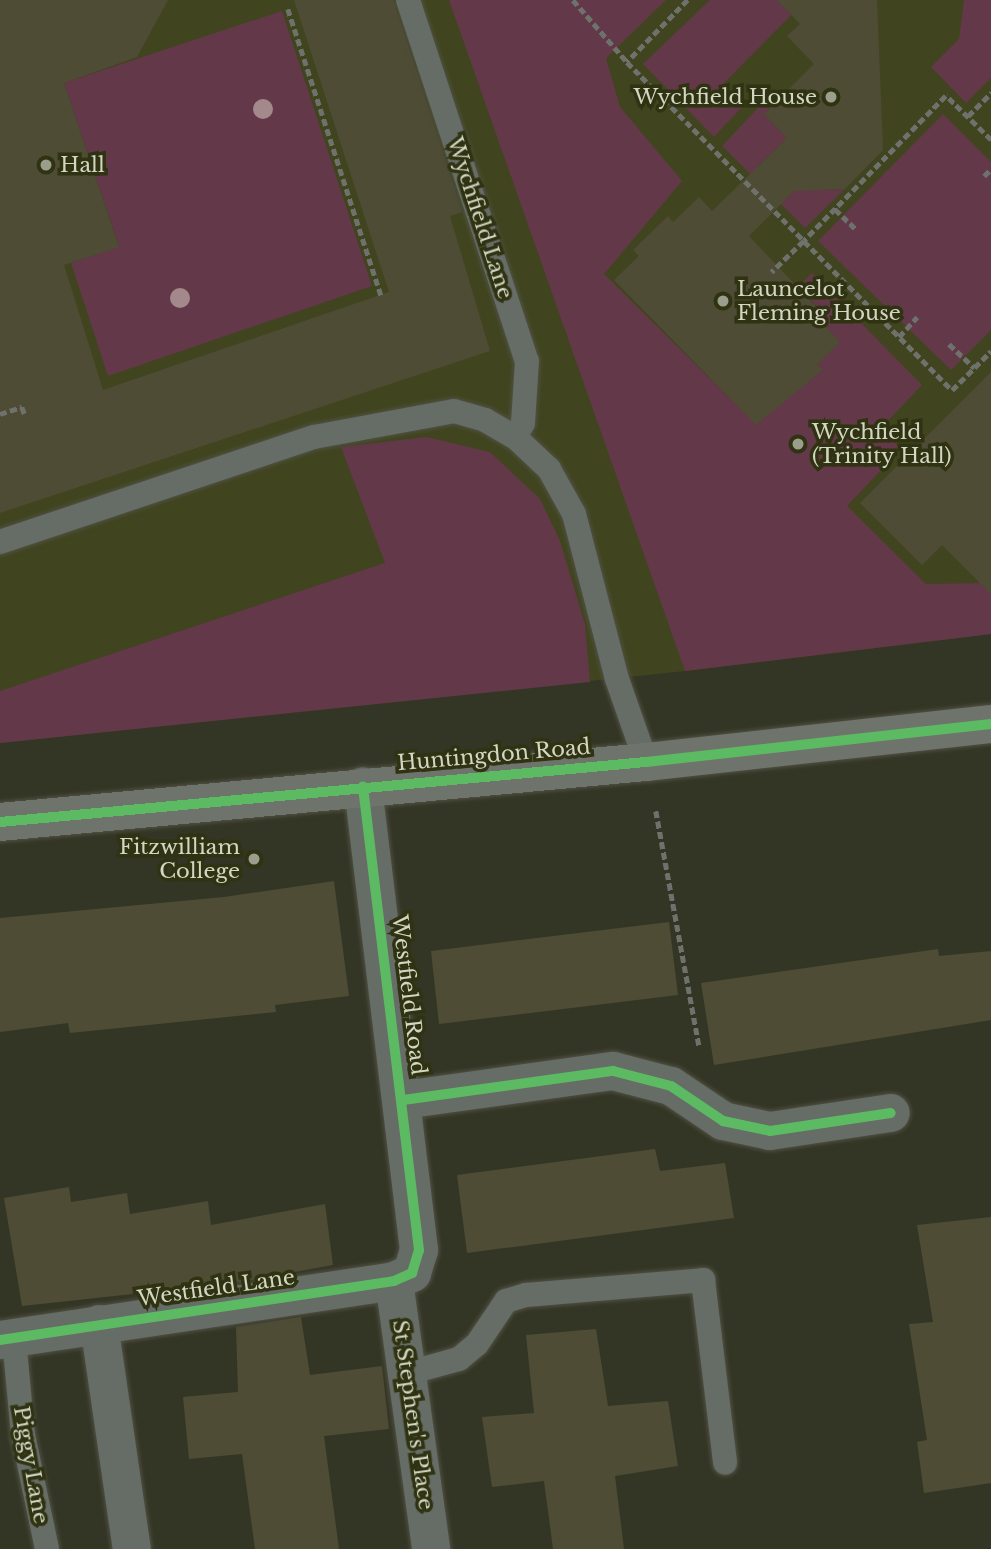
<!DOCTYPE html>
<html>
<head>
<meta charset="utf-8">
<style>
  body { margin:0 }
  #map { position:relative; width:991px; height:1549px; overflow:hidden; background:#343625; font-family:"Libre Baskerville",serif }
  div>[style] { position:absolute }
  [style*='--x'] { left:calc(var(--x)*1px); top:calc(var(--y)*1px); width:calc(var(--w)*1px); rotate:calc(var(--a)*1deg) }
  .built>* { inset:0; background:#40451f }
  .green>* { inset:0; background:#633848 }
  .building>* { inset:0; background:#4e4c35 }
  .path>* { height:4.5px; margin-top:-2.25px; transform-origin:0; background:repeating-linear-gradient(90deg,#6f726c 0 7px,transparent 0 10.5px) }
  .roads { filter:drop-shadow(0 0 2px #505143) drop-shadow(0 0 2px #505143) }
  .lane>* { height:24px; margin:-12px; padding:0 12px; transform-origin:12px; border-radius:12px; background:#666c66 }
  .street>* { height:38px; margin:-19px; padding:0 19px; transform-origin:19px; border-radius:19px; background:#666c66 }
  .primary>* { height:38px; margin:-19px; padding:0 19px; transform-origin:19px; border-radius:19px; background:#6e746c }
  .cycleway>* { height:10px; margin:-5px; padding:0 5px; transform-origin:5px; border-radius:5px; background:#5cba63 }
  .trees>* { width:20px; height:20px; margin:-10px; border-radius:50%; background:#a3898b }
  .dots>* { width:19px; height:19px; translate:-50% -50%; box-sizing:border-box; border:4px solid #2f3312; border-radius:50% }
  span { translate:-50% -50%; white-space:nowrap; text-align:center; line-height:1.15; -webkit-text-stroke:7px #2f3312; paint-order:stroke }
  .poi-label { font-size:21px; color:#d2d6c3 }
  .right { translate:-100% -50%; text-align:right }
  .left { translate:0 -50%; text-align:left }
  .street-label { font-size:21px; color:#d2d6c3 }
</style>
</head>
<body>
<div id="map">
  <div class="built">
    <div style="clip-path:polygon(0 0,991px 0,991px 634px,685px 671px,0 743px)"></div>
  </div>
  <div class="green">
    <div style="clip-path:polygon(449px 0,666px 0,606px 58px,620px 107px,682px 181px,604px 274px,756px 424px,822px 370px,817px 365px,840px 342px,820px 320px,825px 315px,798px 287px,812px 273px,922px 385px,881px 428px,901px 449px,847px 506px,926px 584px,991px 583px,991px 634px,685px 671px)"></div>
    <div style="clip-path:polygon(710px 0,806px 0,721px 86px,742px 107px,714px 137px,643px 64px)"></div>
    <div style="clip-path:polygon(964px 0,991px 0,991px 78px,966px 103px,931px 67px,959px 39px)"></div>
    <div style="clip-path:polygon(282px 11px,372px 286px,108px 376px,71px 263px,119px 246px,64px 83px)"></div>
    <div style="clip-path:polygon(765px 85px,779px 99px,764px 114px,787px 138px,758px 166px,788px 197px,809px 176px,822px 190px,845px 189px,805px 228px,722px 146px,757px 109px,749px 101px)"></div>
    <div style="clip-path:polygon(943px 114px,991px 162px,991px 330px,951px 370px,818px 241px)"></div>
    <div style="clip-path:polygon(426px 437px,490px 452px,540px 499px,560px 541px,585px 624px,590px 682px,0 743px,0 691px,385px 563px,341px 447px)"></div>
  </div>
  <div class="building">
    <div style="clip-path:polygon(0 0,168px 0,137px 57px,64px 83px,119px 247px,64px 265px,103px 390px,389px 292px,294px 0,393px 0,462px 212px,450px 216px,490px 351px,0 513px)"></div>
    <div style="clip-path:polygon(777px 0,877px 0,883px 150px,845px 189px,794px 191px,749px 236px,825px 316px,820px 320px,840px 342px,817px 365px,823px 370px,756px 425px,614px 280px,639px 256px,633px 250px,668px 216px,673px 222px,699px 197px,712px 211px,787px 138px,764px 114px,814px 64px,787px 36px,800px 24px)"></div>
    <div style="clip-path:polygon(991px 372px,991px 594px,942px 545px,922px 565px,860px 503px)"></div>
    <div style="clip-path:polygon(334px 881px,349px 996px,275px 1005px,276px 1012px,70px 1033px,68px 1023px,0 1032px,0 918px,224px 897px)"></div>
    <div style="clip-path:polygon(669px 922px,678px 995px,439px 1024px,431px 951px)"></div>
    <div style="clip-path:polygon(938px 949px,939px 956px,991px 951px,991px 1020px,714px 1065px,701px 983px)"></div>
    <div style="clip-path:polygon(655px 1149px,660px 1171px,725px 1163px,734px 1218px,467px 1253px,457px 1175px)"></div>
    <div style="clip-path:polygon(69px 1187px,71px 1202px,127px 1193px,130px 1214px,208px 1201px,211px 1225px,325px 1204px,333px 1265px,235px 1283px,22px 1306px,4px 1198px)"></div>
    <div style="clip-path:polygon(991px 1217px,991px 1483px,924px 1493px,917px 1442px,927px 1440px,909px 1324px,933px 1322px,917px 1225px)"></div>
    <div style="clip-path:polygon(301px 1317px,310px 1375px,382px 1366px,389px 1429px,324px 1436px,339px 1549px,255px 1549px,242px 1454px,189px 1459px,183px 1397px,238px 1392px,236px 1327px)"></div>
    <div style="clip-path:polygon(596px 1329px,608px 1406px,668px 1401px,678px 1466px,615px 1476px,624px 1549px,553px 1549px,544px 1481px,492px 1487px,482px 1417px,534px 1413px,526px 1335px)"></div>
  </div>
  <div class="path">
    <div style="--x:573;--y:0;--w:82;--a:48.9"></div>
    <div style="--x:688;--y:0;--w:87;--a:134.5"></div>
    <div style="--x:627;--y:62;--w:252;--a:45.3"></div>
    <div style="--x:804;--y:241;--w:45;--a:135.9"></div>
    <div style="--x:288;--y:9;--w:301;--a:72"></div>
    <div style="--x:968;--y:116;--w:33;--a:-45"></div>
    <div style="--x:991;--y:140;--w:63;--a:-135.6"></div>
    <div style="--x:946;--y:96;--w:203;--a:134.4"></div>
    <div style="--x:804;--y:241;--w:210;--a:45.2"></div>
    <div style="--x:952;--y:390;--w:55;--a:-45"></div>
    <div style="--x:984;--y:176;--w:10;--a:-45"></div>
    <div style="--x:835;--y:209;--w:28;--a:44"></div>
    <div style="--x:899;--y:337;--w:27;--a:-48"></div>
    <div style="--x:949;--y:344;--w:35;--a:43"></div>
    <div style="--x:0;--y:414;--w:23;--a:-18"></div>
    <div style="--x:22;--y:407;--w:9;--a:69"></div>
    <div style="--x:656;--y:811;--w:239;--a:79.6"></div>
  </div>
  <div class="roads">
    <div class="lane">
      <div style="--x:408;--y:0;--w:380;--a:71.8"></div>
      <div style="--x:527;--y:361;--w:62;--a:93.7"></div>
      <div style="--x:523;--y:423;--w:16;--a:120"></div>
      <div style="--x:0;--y:542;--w:331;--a:-18.5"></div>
      <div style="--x:314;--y:437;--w:142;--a:-10.5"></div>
      <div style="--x:454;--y:411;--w:32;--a:16"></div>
      <div style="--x:485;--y:420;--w:34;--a:30"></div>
      <div style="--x:515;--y:437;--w:47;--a:43.3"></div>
      <div style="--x:549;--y:469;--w:51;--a:60.9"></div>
      <div style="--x:574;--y:514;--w:171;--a:75.4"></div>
      <div style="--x:617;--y:679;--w:88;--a:70.7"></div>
      <div style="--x:14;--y:1339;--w:96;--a:84.6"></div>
      <div style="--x:23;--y:1435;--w:116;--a:78.1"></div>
      <div style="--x:408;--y:1373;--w:53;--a:-15.4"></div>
      <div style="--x:459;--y:1359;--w:23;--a:-40"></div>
      <div style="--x:477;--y:1344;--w:52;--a:-56"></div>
      <div style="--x:506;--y:1301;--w:21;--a:-17"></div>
      <div style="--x:526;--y:1295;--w:178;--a:-4.8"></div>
      <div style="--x:703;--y:1280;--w:184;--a:83.1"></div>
    </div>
    <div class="street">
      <div style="--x:403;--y:1100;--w:212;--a:-7.9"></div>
      <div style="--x:613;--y:1071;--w:60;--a:14.5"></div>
      <div style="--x:671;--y:1086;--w:63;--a:33.9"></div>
      <div style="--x:723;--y:1121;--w:48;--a:12"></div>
      <div style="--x:770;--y:1131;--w:122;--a:-8.5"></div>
      <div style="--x:394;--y:1281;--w:271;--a:82.1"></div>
      <div style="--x:99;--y:1324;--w:227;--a:81.7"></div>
      <div style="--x:0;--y:1340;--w:398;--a:-8.5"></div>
      <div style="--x:394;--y:1281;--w:20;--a:-24"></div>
      <div style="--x:412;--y:1273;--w:24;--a:-73"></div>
      <div style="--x:419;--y:1250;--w:467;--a:-96.9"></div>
    </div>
    <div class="primary">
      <div style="--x:0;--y:822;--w:649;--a:-5.31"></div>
      <div style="--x:646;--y:762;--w:347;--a:-6.3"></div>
    </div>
  </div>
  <div class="cycleway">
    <div style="--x:0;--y:822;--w:649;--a:-5.31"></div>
    <div style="--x:646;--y:762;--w:347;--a:-6.3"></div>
    <div style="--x:403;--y:1100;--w:212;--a:-7.9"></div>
    <div style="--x:613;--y:1071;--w:60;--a:14.5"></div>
    <div style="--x:671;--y:1086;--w:63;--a:33.9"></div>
    <div style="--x:723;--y:1121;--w:48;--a:12"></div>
    <div style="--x:770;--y:1131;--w:122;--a:-8.5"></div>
    <div style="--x:0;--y:1340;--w:398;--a:-8.5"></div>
    <div style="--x:394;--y:1281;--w:20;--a:-24"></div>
    <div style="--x:412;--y:1273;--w:24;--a:-73"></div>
    <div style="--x:419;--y:1250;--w:467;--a:-96.9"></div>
  </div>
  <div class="trees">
    <div style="left:263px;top:109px"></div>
    <div style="left:180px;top:298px"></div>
  </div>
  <div class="dots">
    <div style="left:831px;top:97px;background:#9b9e8c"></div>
    <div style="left:46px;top:165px;background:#9b9e8c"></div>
    <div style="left:723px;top:301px;background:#9b9e8c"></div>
    <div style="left:798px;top:444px;background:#9b9e8c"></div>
    <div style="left:254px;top:859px;background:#9b9e8c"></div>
  </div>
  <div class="poi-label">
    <span class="right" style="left:817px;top:97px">Wychfield House</span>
    <span class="left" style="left:60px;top:165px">Hall</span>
    <span class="left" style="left:737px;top:301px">Launcelot<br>Fleming House</span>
    <span class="left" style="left:812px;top:444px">Wychfield<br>(Trinity Hall)</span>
    <span class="right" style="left:240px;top:859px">Fitzwilliam<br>College</span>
  </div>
  <div class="street-label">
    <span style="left:480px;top:218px;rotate:72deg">Wychfield Lane</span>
    <span style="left:494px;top:755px;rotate:-5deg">Huntingdon Road</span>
    <span style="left:409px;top:995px;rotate:83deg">Westfield Road</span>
    <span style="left:216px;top:1288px;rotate:-8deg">Westfield Lane</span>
    <span style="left:413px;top:1415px;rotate:82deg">St Stephen's Place</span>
    <span style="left:31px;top:1465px;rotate:80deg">Piggy Lane</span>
  </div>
</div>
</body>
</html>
